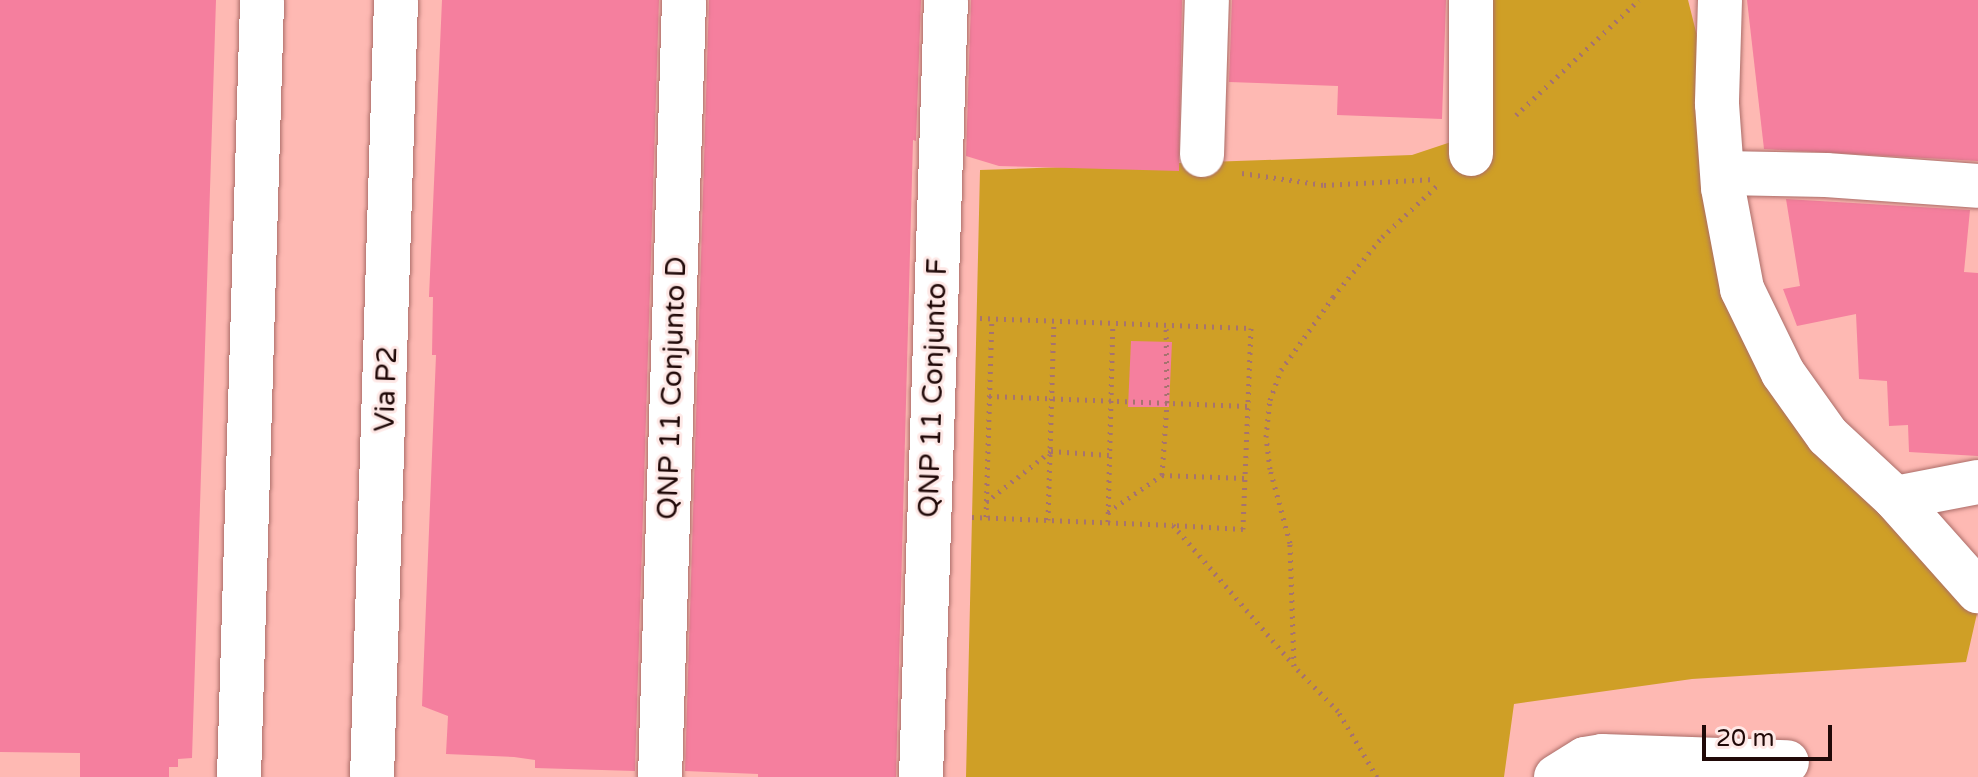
<!DOCTYPE html>
<html>
<head>
<meta charset="utf-8">
<style>
  body { margin:0 }
  #map { position:relative; width:1978px; height:777px; overflow:hidden; background:#feb9b3; font-family:"Varela Round",sans-serif }
  div>[style] { position:absolute }
  [style*='--x'] { left:calc(var(--x)*1px); top:calc(var(--y)*1px); width:calc(var(--w)*1px); rotate:calc(var(--a)*1deg) }
  .green>* { inset:0; background:#cf9f26 }
  .building>* { inset:0; background:#f57f9e }
  .path>* { height:5px; margin-top:-2.5px; transform-origin:0; background:repeating-linear-gradient(90deg,#a6736f 0 2px,transparent 0 8px) }
  .roads { filter:drop-shadow(0 0 2px #ab6d68) drop-shadow(0 0 2px #ab6d68) }
  .minor>* { height:44px; margin:-22px; padding:0 22px; transform-origin:22px; border-radius:22px; background:#fff }
  .major>* { height:44px; margin:-22px; padding:0 22px; transform-origin:22px; border-radius:22px; background:#fff }
  span { translate:-50% -50%; white-space:nowrap; text-align:center; line-height:1.15; -webkit-text-stroke:6px #fee8e6; paint-order:stroke }
  .street-label { font-size:28px; color:#200908 }
  .scale { position:absolute; left:1702px; top:725px; width:130px; height:36px; box-sizing:border-box; border:4px solid #200908; border-top:0; padding-left:10px; font-size:24px; line-height:28px; white-space:nowrap; color:#200908; -webkit-text-stroke:6px #fee8e6; paint-order:stroke }
</style>
</head>
<body>
<div id="map">
  <div class="green">
    <div style="clip-path:polygon(1492px 0,1688px 0,1773px 339px,1978px 609px,1966px 662px,1692px 679px,1514px 704px,1504px 777px,966px 777px,980px 170px,1412px 155px,1490px 129px)"></div>
  </div>
  <div class="building">
    <div style="clip-path:polygon(0 0,216px 0,192px 758px,178px 759px,178px 767px,169px 767px,169px 777px,80px 777px,80px 753px,0 752px)"></div>
    <div style="clip-path:polygon(442px 0,659px 0,635px 771px,535px 768px,535px 760px,514px 757px,446px 754px,448px 716px,422px 706px,436px 355px,432px 355px,433px 297px,429px 297px)"></div>
    <div style="clip-path:polygon(709px 0,921px 0,916px 141px,913px 140px,896px 777px,758px 777px,758px 774px,685px 771px)"></div>
    <div style="clip-path:polygon(971px 0,1182px 0,1179px 171px,999px 166px,966px 156px)"></div>
    <div style="clip-path:polygon(1232px 0,1446px 0,1442px 119px,1337px 115px,1338px 86px,1229px 82px)"></div>
    <div style="clip-path:polygon(1747px 0,1978px 0,1978px 161px,1764px 149px)"></div>
    <div style="clip-path:polygon(1786px 199px,1970px 210px,1964px 272px,1978px 273px,1978px 456px,1909px 452px,1908px 425px,1889px 426px,1887px 381px,1859px 379px,1856px 314px,1797px 326px,1783px 289px,1800px 286px)"></div>
    <div style="clip-path:polygon(1131px 341px,1172px 342px,1169px 407px,1128px 407px)"></div>
  </div>
  <div class="path">
    <div style="--x:1516;--y:115;--w:168;--a:-43.1"></div>
    <div style="--x:1242;--y:173;--w:83;--a:8.3"></div>
    <div style="--x:1324;--y:185;--w:111;--a:-3.1"></div>
    <div style="--x:980;--y:318;--w:271;--a:2.1"></div>
    <div style="--x:1251;--y:328;--w:201;--a:92.3"></div>
    <div style="--x:1243;--y:529;--w:70;--a:-176.7"></div>
    <div style="--x:989;--y:396;--w:259;--a:2.2"></div>
    <div style="--x:1162;--y:475;--w:83;--a:2.1"></div>
    <div style="--x:986;--y:502;--w:83;--a:-38.1"></div>
    <div style="--x:1051;--y:451;--w:58;--a:3.9"></div>
    <div style="--x:1108;--y:512;--w:65;--a:-34.4"></div>
    <div style="--x:1162;--y:475;--w:72;--a:-86"></div>
    <div style="--x:1167;--y:403;--w:78;--a:-90.7"></div>
    <div style="--x:972;--y:517;--w:201;--a:2.3"></div>
    <div style="--x:1173;--y:525;--w:185;--a:49.2"></div>
    <div style="--x:986;--y:517;--w:199;--a:-88.3"></div>
    <div style="--x:1048;--y:520;--w:199;--a:-88.3"></div>
    <div style="--x:1108;--y:522;--w:199;--a:-88.6"></div>
    <div style="--x:1377;--y:777;--w:77;--a:-120.6"></div>
    <div style="--x:1338;--y:711;--w:63;--a:-134.4"></div>
    <div style="--x:1294;--y:666;--w:123;--a:-91.9"></div>
    <div style="--x:1290;--y:543;--w:77;--a:-105.1"></div>
    <div style="--x:1270;--y:469;--w:32;--a:-97"></div>
    <div style="--x:1266;--y:437;--w:37;--a:-84"></div>
    <div style="--x:1270;--y:400;--w:32;--a:-70"></div>
    <div style="--x:1281;--y:370;--w:90;--a:-54.5"></div>
    <div style="--x:1333;--y:297;--w:77;--a:-50.8"></div>
    <div style="--x:1382;--y:237;--w:79;--a:-43"></div>
  </div>
  <div class="roads">
    <div class="minor">
      <div style="--x:1471;--y:0;--w:154;--a:90"></div>
      <div style="--x:1720;--y:0;--w:104;--a:91.7"></div>
      <div style="--x:1717;--y:104;--w:84;--a:85.9"></div>
      <div style="--x:1723;--y:188;--w:103;--a:79.3"></div>
      <div style="--x:1742;--y:289;--w:93;--a:64"></div>
      <div style="--x:1783;--y:373;--w:77;--a:54.5"></div>
      <div style="--x:1828;--y:436;--w:91;--a:42.8"></div>
      <div style="--x:1895;--y:498;--w:125;--a:48.3"></div>
      <div style="--x:1202;--y:155;--w:155;--a:-88.2"></div>
      <div style="--x:1723;--y:173;--w:103;--a:1.1"></div>
      <div style="--x:1826;--y:175;--w:152;--a:4.1"></div>
      <div style="--x:1895;--y:498;--w:85;--a:-10.9"></div>
      <div style="--x:660;--y:777;--w:777;--a:-88.23"></div>
      <div style="--x:921;--y:777;--w:777;--a:-88.16"></div>
      <div style="--x:1556;--y:777;--w:34;--a:-32"></div>
      <div style="--x:1585;--y:759;--w:17;--a:-10"></div>
      <div style="--x:1602;--y:756;--w:185;--a:1.9"></div>
    </div>
    <div class="major">
      <div style="--x:239;--y:777;--w:777;--a:-88.3"></div>
      <div style="--x:372;--y:777;--w:777;--a:-88.23"></div>
    </div>
  </div>
  <div class="street-label">
    <span style="left:672px;top:388px;rotate:-88deg">QNP 11 Conjunto D</span>
    <span style="left:933px;top:388px;rotate:-88deg">QNP 11 Conjunto F</span>
    <span style="left:386px;top:389px;rotate:-88deg">Via P2</span>
  </div>
  <div class="scale">20 m</div>
</div>
</body>
</html>
